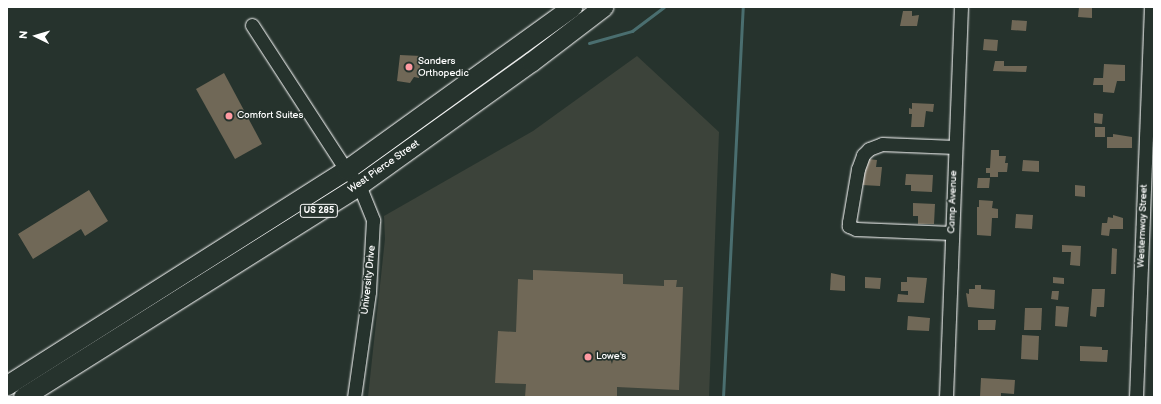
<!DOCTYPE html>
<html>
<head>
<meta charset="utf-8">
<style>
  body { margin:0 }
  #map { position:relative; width:1161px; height:404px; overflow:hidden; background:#26332d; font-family:"Balsamiq Sans",sans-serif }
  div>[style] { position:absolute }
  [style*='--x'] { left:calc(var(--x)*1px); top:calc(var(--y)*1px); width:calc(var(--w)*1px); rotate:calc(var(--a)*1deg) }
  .built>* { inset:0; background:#3c433a }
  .stream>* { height:3px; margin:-1.5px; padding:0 1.5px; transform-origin:1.5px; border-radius:1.5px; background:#4a6e6f }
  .building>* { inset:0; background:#706857 }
  .roads { filter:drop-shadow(0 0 1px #fff) drop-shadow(0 0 1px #fff) }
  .minor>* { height:13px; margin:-6.5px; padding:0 6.5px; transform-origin:6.5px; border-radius:6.5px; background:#26332d }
  .highway>* { height:19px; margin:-9.5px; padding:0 9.5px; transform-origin:9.5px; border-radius:9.5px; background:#26332d }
  .dots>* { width:11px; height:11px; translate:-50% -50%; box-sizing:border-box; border:2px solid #26332d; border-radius:50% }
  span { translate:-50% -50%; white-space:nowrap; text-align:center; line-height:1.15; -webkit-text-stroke:3.5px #26332d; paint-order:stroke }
  .shield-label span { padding:1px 3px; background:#26332d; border:1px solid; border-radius:3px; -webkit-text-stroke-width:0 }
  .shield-label { font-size:9px; color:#fff; font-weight:700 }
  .poi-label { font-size:10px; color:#fff }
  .left { translate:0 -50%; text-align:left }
  .street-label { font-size:10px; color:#fff }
  .frame { position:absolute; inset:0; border:8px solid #fff; pointer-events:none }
  .north { position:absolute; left:16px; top:16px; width:40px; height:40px; -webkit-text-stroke:3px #26332d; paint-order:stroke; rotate:275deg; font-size:11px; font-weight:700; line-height:16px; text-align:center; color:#fff }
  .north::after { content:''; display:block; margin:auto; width:14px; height:18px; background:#fff; clip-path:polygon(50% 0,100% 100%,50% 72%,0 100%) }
</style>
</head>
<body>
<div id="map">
  <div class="built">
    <div style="clip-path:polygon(637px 56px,719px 132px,709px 397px,368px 397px,385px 239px,384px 216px,533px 131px)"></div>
  </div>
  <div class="stream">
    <div style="--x:589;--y:43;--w:45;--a:-15.6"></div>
    <div style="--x:632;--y:31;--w:40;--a:-37"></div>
    <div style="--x:723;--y:397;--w:391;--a:-87.1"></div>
  </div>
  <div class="building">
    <div style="clip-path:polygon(1079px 7px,1092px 7px,1092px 18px,1078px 17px)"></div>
    <div style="clip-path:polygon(903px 11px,912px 11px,912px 16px,919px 15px,917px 26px,900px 26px)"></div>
    <div style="clip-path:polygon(1012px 20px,1027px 21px,1026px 31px,1011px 30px)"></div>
    <div style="clip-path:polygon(984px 39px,998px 40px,997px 51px,983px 50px)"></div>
    <div style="clip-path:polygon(400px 55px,421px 56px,419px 78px,414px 77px,410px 83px,397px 81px)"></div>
    <div style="clip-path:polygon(995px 61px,1004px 61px,1004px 66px,1027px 66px,1026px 72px,993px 71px)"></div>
    <div style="clip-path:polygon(1104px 64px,1125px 65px,1125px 81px,1117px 81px,1114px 93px,1103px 92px,1103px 85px,1093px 85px,1094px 78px,1103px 78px)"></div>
    <div style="clip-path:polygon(224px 73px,262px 144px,235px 159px,196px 89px)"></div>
    <div style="clip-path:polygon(912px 103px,934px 104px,933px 112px,926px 111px,924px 127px,911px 127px,912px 114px,909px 114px,909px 108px,912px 109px)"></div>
    <div style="clip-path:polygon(1094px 113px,1103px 114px,1102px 124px,1094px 123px)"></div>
    <div style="clip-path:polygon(1095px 127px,1105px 127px,1105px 137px,1095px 137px)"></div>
    <div style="clip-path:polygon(1113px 134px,1132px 137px,1132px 148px,1107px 148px,1107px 137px,1113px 137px)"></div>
    <div style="clip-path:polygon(991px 150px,999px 150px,999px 156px,1006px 156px,1005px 163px,1008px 163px,1007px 172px,998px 172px,998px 177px,990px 177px,990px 173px,986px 173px,986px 168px,990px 168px)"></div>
    <div style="clip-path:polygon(868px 159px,877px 160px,876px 167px,882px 167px,880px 186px,862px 185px,863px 166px,867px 167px)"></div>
    <div style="clip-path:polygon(1023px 160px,1039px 161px,1039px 172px,1022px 171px)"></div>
    <div style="clip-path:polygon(906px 174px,933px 175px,932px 192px,911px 191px,911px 185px,905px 185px)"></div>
    <div style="clip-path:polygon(978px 178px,990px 178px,989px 188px,977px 188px)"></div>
    <div style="clip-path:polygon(1075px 185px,1085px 186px,1085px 197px,1075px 196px)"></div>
    <div style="clip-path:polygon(89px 190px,108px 221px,85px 236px,81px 229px,33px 259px,18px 234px)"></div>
    <div style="clip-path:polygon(979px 200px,993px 201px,992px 208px,998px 209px,998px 218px,992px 218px,991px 236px,977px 235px,977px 207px,979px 207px)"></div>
    <div style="clip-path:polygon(913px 203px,935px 204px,934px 224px,918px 224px,918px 216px,913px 216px)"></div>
    <div style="clip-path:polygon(1016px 214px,1033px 215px,1032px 229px,1015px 228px)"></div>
    <div style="clip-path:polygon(1113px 215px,1123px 218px,1123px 229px,1110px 229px,1109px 236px,1101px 235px,1102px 223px,1107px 223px,1108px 217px,1113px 218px)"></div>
    <div style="clip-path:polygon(1062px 245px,1081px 246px,1080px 266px,1070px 265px,1071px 252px,1062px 252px)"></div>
    <div style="clip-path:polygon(1112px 248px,1117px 249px,1116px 274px,1111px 274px)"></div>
    <div style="clip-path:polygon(533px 270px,623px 274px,623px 284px,664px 286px,664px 280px,677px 280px,676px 287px,683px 287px,679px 390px,617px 387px,617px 397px,525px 397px,526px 384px,495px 383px,498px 331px,516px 332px,518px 279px,533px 280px)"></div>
    <div style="clip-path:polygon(831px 273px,845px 276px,845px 291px,830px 290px)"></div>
    <div style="clip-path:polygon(865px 277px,881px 278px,880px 289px,865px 288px)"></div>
    <div style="clip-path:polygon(907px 277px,927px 278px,924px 303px,897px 302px,898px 294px,908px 295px,908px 291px,901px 291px,901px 282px,907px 282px)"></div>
    <div style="clip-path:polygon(1053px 277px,1064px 278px,1064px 284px,1053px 283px)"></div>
    <div style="clip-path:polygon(975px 285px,981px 285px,981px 289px,995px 290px,994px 309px,968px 307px,966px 293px,969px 294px,969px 289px,975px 289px)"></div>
    <div style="clip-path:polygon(1092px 289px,1105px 289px,1104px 307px,1097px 307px,1096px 317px,1090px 316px)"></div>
    <div style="clip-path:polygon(1052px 291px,1059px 291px,1058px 300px,1051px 299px)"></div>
    <div style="clip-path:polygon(1056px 306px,1069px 307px,1067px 327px,1055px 326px)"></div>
    <div style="clip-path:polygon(1025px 308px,1042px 308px,1041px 330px,1024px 330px)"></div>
    <div style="clip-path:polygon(908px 316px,930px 318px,929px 331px,907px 330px)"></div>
    <div style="clip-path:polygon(978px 320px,996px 320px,995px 330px,978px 330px)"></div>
    <div style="clip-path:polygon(1022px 335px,1039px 336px,1038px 360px,1021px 359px)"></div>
    <div style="clip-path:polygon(1080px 346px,1102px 347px,1102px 350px,1108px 350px,1107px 362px,1080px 361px)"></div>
    <div style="clip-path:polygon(981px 378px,1015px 380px,1014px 394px,1001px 393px,1001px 397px,980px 397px)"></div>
  </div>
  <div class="roads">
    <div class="minor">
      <div style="--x:252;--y:25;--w:173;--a:57"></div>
      <div style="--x:346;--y:170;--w:20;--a:49"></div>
      <div style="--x:359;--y:185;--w:38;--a:68"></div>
      <div style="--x:373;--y:220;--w:72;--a:93.2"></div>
      <div style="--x:369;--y:292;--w:106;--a:98.1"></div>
      <div style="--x:952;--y:233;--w:96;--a:-177.6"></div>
      <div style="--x:856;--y:229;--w:8;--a:-157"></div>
      <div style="--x:849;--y:226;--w:4;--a:-90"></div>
      <div style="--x:849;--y:222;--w:54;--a:-80.4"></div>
      <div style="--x:858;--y:169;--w:15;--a:-70"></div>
      <div style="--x:863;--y:155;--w:8;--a:-45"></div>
      <div style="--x:869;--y:149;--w:14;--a:-21"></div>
      <div style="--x:882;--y:144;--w:73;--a:2.4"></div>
      <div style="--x:946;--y:397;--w:390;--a:-87.8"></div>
      <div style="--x:1136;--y:397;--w:390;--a:-87.8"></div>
    </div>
    <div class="highway">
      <div style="--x:7;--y:385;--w:401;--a:-32.4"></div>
      <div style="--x:346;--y:170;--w:279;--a:-35.8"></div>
      <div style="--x:23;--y:397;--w:397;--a:-32.2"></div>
      <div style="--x:359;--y:185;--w:211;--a:-35.6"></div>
      <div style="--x:531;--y:62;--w:91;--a:-37.4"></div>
    </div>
  </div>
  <div class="dots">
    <div style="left:409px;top:67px;background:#ff9aa2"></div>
    <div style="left:229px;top:116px;background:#ff9aa2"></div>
    <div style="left:588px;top:357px;background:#ff9aa2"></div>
  </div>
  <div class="shield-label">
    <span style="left:319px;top:211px">US 285</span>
  </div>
  <div class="poi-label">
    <span class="left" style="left:418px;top:67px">Sanders<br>Orthopedic</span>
    <span class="left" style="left:237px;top:116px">Comfort Suites</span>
    <span class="left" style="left:596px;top:357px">Lowe's</span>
  </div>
  <div class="street-label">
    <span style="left:384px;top:167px;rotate:-35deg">West Pierce Street</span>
    <span style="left:953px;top:202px;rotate:-88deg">Camp Avenue</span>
    <span style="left:1143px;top:226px;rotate:-88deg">Westernway Street</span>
    <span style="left:369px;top:280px;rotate:-84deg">University Drive</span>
  </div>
  <div class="frame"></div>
  <div class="north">N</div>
</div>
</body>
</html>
